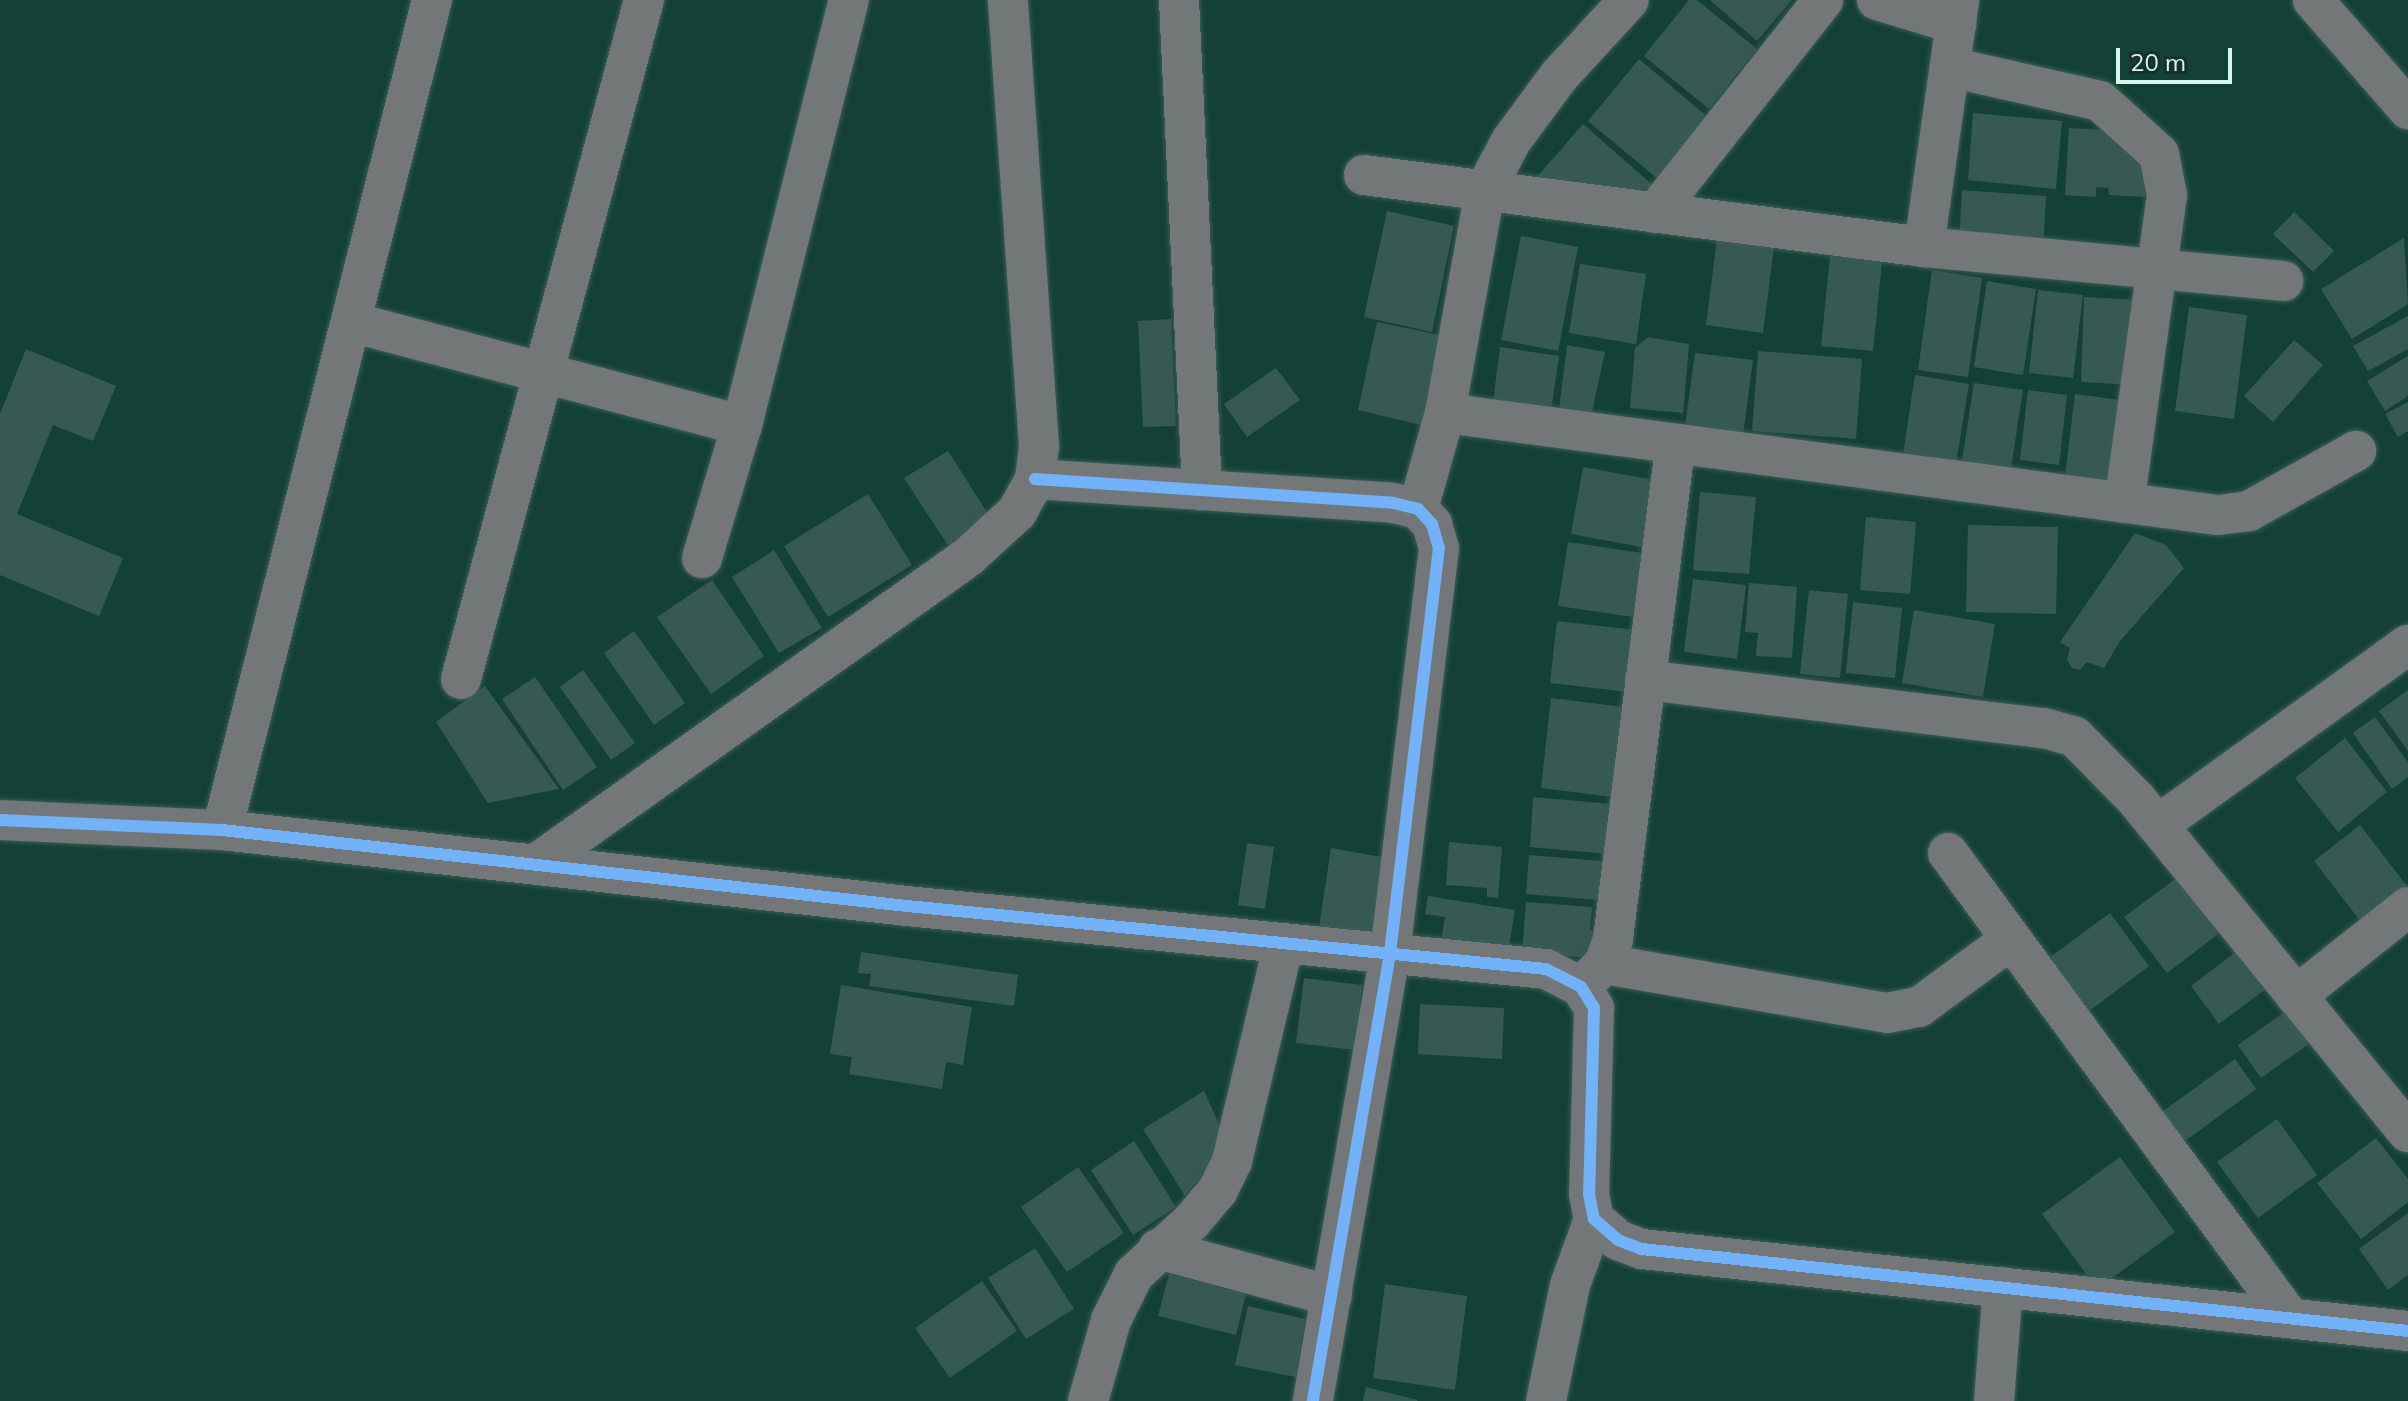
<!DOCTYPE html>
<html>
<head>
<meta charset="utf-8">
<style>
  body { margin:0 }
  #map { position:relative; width:2408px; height:1401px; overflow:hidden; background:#144136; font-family:Mulish,sans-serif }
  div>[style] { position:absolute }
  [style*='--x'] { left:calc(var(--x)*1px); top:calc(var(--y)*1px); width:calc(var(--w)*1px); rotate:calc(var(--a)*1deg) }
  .building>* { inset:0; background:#365a51 }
  .roads { filter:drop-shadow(0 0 2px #3a5e55) drop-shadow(0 0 2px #3a5e55) }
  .minor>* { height:40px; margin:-20px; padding:0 20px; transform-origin:20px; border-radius:20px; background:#737778 }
  .cycleway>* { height:12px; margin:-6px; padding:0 6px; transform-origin:6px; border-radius:6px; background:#73b2f8 }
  span { translate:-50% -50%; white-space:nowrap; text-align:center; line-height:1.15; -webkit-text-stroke:7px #16322a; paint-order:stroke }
  .scale { position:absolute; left:2116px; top:48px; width:116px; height:36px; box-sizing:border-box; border:4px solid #d5f6e9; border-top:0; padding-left:10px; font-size:24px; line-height:28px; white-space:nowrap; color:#d5f6e9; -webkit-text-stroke:6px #16322a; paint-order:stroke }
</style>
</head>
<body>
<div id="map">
  <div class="building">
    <div style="clip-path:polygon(1689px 0,1697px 0,1757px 49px,1709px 109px,1644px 56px)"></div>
    <div style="clip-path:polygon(1710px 0,1792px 0,1757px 41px)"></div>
    <div style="clip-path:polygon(1639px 59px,1709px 118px,1658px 179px,1588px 121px)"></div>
    <div style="clip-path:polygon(1973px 113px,2062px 121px,2056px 189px,1968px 180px)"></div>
    <div style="clip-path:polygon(1583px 124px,1655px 187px,1611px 194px,1536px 178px)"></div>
    <div style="clip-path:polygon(2069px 128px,2148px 133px,2145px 197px,2109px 195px,2108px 188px,2096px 187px,2096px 197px,2065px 195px)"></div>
    <div style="clip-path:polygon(1962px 190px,2046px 196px,2043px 251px,1959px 245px)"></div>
    <div style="clip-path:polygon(1387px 211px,1454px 226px,1432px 332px,1364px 317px)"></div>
    <div style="clip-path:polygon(2294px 212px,2334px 251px,2313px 272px,2273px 234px)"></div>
    <div style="clip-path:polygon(1718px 231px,1775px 239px,1763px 333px,1706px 325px)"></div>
    <div style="clip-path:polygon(1521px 236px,1578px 247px,1558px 351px,1501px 340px)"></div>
    <div style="clip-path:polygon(2404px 238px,2408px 304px,2352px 339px,2321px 289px)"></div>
    <div style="clip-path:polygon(1831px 246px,1883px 252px,1873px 351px,1821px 346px)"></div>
    <div style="clip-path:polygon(1580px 264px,1646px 274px,1636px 344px,1569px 333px)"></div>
    <div style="clip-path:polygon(1932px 270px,1982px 278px,1968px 377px,1918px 370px)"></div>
    <div style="clip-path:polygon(1987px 281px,2036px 289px,2023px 375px,1974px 367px)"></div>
    <div style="clip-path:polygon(2038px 290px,2083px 295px,2073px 378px,2029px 373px)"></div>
    <div style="clip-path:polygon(2084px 297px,2140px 300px,2136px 385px,2081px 382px)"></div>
    <div style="clip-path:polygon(2189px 307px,2247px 315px,2234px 419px,2175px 411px)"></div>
    <div style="clip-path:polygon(2408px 316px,2408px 349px,2368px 371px,2353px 346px)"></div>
    <div style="clip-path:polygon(1171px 319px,1176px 426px,1143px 427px,1138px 321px)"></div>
    <div style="clip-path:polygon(1377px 322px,1449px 337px,1430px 427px,1358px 410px)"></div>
    <div style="clip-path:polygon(1648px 337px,1689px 344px,1683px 413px,1630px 408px,1635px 348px)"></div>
    <div style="clip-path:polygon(2294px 340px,2323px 365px,2273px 422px,2244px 396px)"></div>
    <div style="clip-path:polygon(1567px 345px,1605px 352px,1589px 426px,1557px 425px)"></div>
    <div style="clip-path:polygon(1500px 347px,1559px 356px,1549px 426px,1491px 418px)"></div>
    <div style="clip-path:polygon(26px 349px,116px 386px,93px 441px,53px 425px,17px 514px,123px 558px,99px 616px,0 575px,0 414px)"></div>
    <div style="clip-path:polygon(1758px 351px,1862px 359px,1856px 439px,1752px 431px)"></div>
    <div style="clip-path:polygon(1695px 353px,1753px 360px,1741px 450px,1683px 441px)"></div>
    <div style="clip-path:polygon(2408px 356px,2408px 396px,2385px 411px,2367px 381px)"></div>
    <div style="clip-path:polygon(1276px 368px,1300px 400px,1247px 437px,1224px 404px)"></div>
    <div style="clip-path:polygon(1915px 375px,1969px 384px,1955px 469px,1902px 460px)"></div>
    <div style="clip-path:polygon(1974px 383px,2023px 390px,2011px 468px,1962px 461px)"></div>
    <div style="clip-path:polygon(2028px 390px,2067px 395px,2059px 465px,2020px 460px)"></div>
    <div style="clip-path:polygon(2075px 394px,2127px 401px,2119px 483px,2065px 476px)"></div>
    <div style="clip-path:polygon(2408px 402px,2408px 431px,2398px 437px,2385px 414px)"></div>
    <div style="clip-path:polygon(948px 451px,992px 520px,949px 547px,904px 478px)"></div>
    <div style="clip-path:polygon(1583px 467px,1659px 481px,1647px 548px,1571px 534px)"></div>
    <div style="clip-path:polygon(1700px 492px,1756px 497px,1749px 574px,1693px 570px)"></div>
    <div style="clip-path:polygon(868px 494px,912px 565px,828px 617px,784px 546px)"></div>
    <div style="clip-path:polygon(1866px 517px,1916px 522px,1910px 594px,1860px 590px)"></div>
    <div style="clip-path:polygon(1968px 525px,2058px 527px,2056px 614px,1966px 612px)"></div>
    <div style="clip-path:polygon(2135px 533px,2166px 545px,2184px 568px,2120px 641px,2104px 668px,2087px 662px,2080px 670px,2072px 668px,2067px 659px,2070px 648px,2060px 642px)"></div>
    <div style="clip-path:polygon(1568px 542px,1642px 553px,1633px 617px,1558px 606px)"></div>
    <div style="clip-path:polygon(774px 550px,822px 628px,779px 653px,732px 577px)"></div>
    <div style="clip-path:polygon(1693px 579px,1746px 585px,1737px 659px,1684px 652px)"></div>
    <div style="clip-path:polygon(712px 580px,764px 656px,711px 694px,657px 617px)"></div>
    <div style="clip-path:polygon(1749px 583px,1797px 587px,1792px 658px,1756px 656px,1758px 633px,1745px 632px)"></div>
    <div style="clip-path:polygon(1809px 590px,1848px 594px,1840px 678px,1800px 674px)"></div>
    <div style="clip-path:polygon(1853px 602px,1902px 608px,1895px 678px,1846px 673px)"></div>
    <div style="clip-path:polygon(1914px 610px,1995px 624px,1983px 697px,1902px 683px)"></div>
    <div style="clip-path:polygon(1557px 621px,1644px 631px,1637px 693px,1550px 683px)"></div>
    <div style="clip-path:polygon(634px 631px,685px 703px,654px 725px,604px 653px)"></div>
    <div style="clip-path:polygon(583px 670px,635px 743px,611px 760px,560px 687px)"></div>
    <div style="clip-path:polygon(535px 677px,597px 767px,563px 790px,502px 699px)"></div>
    <div style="clip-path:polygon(485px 686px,559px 789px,488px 803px,436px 722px)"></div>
    <div style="clip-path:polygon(2408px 690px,2408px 751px,2379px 711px)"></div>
    <div style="clip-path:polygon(1551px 698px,1640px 709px,1629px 799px,1541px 788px)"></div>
    <div style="clip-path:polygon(2375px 717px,2408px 762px,2408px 777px,2392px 789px,2353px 733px)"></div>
    <div style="clip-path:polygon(2345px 738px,2387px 792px,2338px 832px,2295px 778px)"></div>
    <div style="clip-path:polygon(1533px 797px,1623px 805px,1619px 855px,1530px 847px)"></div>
    <div style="clip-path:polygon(2360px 825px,2407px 886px,2361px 922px,2314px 861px)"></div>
    <div style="clip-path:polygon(1449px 842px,1502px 847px,1498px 898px,1487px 897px,1487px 888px,1446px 885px)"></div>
    <div style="clip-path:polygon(1247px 843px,1274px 847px,1265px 909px,1238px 905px)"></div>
    <div style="clip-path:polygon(1331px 848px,1388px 858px,1374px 944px,1318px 934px)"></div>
    <div style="clip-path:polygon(1529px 855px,1602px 861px,1599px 900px,1526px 894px)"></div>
    <div style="clip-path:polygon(2178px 877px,2221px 932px,2167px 973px,2124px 917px)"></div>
    <div style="clip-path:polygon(1428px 896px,1515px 910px,1507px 958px,1440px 947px,1445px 917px,1425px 914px)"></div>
    <div style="clip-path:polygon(1526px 902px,1592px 907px,1590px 930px,1598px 931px,1596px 958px,1522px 953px)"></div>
    <div style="clip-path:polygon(2110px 913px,2149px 966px,2088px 1012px,2049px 958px)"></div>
    <div style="clip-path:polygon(2242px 947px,2271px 985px,2219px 1024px,2191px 986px)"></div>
    <div style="clip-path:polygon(861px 952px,1018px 975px,1014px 1006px,869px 986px,871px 974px,858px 973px)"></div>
    <div style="clip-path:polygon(1304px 978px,1362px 985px,1355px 1050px,1296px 1043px)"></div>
    <div style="clip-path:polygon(841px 985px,972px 1007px,963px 1065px,946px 1062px,942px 1089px,849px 1074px,852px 1057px,830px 1054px)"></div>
    <div style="clip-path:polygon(1420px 1004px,1504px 1008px,1502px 1059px,1418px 1054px)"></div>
    <div style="clip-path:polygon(2287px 1010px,2310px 1043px,2261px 1078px,2238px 1045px)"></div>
    <div style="clip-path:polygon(2235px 1059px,2256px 1089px,2177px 1147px,2155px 1117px)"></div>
    <div style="clip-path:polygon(1204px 1091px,1228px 1144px,1185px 1196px,1143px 1129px)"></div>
    <div style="clip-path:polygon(2277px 1119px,2317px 1175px,2258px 1218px,2217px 1162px)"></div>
    <div style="clip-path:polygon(2376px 1138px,2408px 1179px,2408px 1202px,2361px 1239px,2317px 1183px)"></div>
    <div style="clip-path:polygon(1134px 1141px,1176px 1207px,1133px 1235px,1091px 1170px)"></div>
    <div style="clip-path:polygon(2120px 1157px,2175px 1232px,2097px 1289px,2042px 1214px)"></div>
    <div style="clip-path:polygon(1078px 1167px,1124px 1233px,1067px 1272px,1021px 1207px)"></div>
    <div style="clip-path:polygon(2408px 1213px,2408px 1275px,2388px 1290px,2359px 1249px)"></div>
    <div style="clip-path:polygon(1035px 1248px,1074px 1309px,1026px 1339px,988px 1278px)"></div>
    <div style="clip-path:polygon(1169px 1274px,1246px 1294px,1236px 1335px,1158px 1316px)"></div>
    <div style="clip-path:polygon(982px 1281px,1017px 1331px,950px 1378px,915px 1328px)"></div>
    <div style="clip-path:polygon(1385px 1284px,1467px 1296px,1455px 1390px,1373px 1378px)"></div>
    <div style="clip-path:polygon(1248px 1306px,1305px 1319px,1296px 1377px,1235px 1365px)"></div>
    <div style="clip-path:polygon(1366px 1387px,1418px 1400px,1417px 1401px,1363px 1401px)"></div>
  </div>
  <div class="roads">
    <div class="minor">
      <div style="--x:1179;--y:0;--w:491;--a:87.3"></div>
      <div style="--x:1877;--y:0;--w:83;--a:16.9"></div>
      <div style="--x:2313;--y:0;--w:145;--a:48.9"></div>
      <div style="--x:1950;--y:67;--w:154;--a:12.8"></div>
      <div style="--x:2100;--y:101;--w:79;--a:41.9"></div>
      <div style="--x:2159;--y:154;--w:42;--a:79"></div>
      <div style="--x:2167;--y:195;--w:311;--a:97.9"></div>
      <div style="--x:1364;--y:175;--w:565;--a:7.33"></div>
      <div style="--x:1924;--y:247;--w:361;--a:5.4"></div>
      <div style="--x:1655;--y:213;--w:271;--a:-51.7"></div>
      <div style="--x:1924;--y:247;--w:249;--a:-81.9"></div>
      <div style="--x:351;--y:322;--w:404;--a:14.8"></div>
      <div style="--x:1445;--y:413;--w:780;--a:7.52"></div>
      <div style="--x:2218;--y:515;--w:31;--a:-7"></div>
      <div style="--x:2249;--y:511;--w:123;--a:-29.3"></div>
      <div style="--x:1035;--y:479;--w:359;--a:3.8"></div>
      <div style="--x:1393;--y:503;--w:26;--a:13"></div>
      <div style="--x:1418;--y:509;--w:21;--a:47"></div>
      <div style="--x:1432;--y:524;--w:25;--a:74"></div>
      <div style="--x:1439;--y:548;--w:409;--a:96.9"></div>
      <div style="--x:1390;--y:954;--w:454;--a:99.8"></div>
      <div style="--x:1418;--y:509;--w:100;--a:-74.3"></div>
      <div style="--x:1445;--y:413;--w:227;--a:-79.8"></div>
      <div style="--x:1485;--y:190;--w:55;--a:-62"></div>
      <div style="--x:1511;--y:141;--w:81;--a:-53.6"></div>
      <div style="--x:1559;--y:76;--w:103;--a:-47.4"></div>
      <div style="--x:702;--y:558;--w:139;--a:-73.3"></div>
      <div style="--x:742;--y:425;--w:438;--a:-75.9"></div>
      <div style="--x:461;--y:679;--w:703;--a:-74.92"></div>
      <div style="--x:1645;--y:680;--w:402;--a:6.9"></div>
      <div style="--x:2044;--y:728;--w:32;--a:16"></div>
      <div style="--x:2075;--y:737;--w:87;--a:45.5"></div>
      <div style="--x:2136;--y:799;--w:430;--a:50.8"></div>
      <div style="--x:0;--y:820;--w:222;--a:2.6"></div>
      <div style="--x:222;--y:830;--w:689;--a:6.33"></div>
      <div style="--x:907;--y:906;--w:642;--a:5.63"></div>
      <div style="--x:1546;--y:969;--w:39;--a:27"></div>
      <div style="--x:1581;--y:987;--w:25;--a:58"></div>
      <div style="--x:1594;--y:1008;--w:186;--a:91.5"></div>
      <div style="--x:1589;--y:1194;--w:25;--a:79"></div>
      <div style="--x:1594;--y:1219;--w:32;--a:41"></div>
      <div style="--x:1618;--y:1240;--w:26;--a:21"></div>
      <div style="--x:1642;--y:1249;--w:770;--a:6.11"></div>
      <div style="--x:2158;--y:825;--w:308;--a:-35.8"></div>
      <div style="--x:222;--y:830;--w:856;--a:-75.8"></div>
      <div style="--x:1948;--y:853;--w:577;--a:53.67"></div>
      <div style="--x:536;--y:864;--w:530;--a:-35.4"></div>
      <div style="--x:968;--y:557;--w:67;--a:-42.6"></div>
      <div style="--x:1017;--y:512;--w:38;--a:-61"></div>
      <div style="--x:1035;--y:479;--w:33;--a:-83"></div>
      <div style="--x:1039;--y:446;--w:447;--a:-94"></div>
      <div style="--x:1604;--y:964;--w:287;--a:9.8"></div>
      <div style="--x:1887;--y:1013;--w:33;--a:-11"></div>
      <div style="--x:1919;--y:1007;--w:112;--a:-36.3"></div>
      <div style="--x:1581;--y:987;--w:33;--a:-45"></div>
      <div style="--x:1604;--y:964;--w:27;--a:-70"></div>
      <div style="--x:1613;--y:939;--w:497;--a:-82.8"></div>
      <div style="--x:2296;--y:996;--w:143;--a:-38.5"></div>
      <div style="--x:1158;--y:1249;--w:180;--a:15.1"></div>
      <div style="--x:1088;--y:1401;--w:84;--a:-74.1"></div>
      <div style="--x:1111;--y:1320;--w:51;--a:-63.4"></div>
      <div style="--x:1134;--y:1274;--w:79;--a:-42.4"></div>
      <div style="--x:1192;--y:1221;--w:40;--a:-50"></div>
      <div style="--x:1218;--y:1190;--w:32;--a:-64"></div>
      <div style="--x:1232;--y:1161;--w:224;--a:-76.6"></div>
      <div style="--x:1546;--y:1401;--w:118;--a:-78.3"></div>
      <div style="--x:1570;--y:1285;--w:70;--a:-70"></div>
      <div style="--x:1994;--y:1401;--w:114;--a:-85.5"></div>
    </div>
  </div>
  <div class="cycleway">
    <div style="--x:1035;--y:479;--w:359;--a:3.8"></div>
    <div style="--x:1393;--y:503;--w:26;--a:13"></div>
    <div style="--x:1418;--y:509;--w:21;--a:47"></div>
    <div style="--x:1432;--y:524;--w:25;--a:74"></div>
    <div style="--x:1439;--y:548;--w:409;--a:96.9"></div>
    <div style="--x:1390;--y:954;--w:454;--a:99.8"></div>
    <div style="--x:0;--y:820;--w:222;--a:2.6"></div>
    <div style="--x:222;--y:830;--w:689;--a:6.33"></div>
    <div style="--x:907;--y:906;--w:642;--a:5.63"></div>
    <div style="--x:1546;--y:969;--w:39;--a:27"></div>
    <div style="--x:1581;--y:987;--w:25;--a:58"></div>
    <div style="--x:1594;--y:1008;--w:186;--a:91.5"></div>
    <div style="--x:1589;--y:1194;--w:25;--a:79"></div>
    <div style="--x:1594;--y:1219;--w:32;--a:41"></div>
    <div style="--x:1618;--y:1240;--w:26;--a:21"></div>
    <div style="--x:1642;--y:1249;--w:770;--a:6.11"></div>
  </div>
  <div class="scale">20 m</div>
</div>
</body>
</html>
